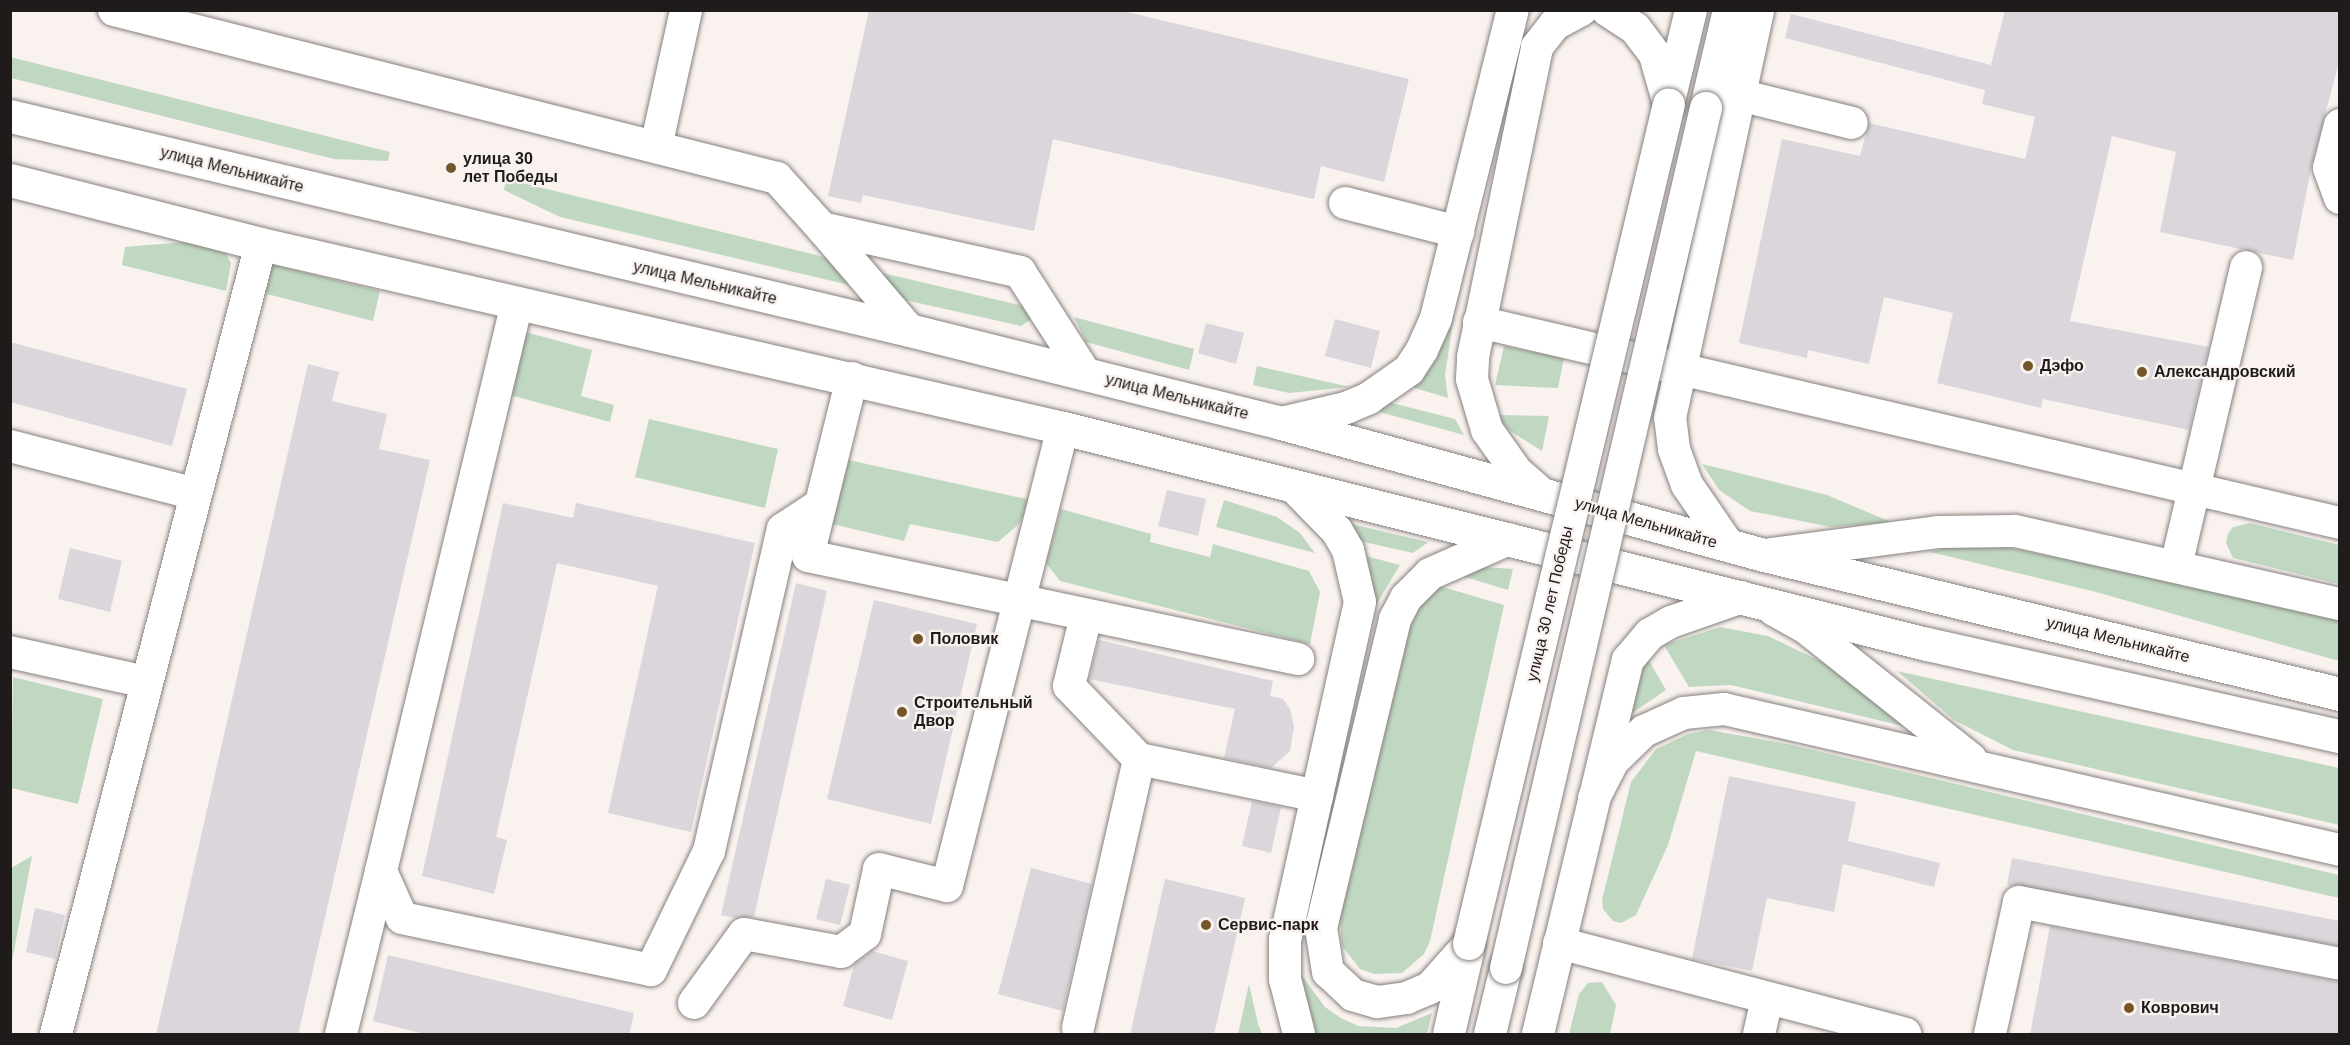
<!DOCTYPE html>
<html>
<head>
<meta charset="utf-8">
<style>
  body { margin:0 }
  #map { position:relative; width:2350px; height:1045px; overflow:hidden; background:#f9f2ef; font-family:Helvetica,sans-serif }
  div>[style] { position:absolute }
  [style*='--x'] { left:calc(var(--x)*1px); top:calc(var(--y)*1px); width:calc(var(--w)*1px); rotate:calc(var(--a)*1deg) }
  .green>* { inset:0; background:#c0d8c2 }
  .building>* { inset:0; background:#dad6db }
  .roads { filter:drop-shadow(0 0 2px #87817e) drop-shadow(0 0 2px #87817e) }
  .minor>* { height:32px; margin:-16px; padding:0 16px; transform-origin:16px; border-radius:16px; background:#fff }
  .major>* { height:33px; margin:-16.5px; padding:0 16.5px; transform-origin:16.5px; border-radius:16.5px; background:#fff }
  .bridges { filter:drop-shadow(0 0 2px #87817e) drop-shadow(0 0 2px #87817e) }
  .minor-bridge>* { height:32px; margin:-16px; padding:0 16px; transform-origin:16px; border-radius:16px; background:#fff }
  .dots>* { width:16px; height:16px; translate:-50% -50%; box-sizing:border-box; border:3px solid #f9f2ef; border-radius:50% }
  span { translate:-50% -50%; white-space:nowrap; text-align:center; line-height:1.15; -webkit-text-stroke:4.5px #f9f2ef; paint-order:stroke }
  .poi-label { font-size:16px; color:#1e1b1a; font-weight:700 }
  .left { translate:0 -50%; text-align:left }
  .street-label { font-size:16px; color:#1e1b1a }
  .frame { position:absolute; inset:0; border:12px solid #1e1b1a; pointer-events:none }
</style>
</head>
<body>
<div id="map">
  <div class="green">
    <div style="clip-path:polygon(10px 57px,390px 152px,388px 161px,334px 159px,11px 78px)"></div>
    <div style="clip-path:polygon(506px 179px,828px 258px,858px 287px,560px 217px,504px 190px)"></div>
    <div style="clip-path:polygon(184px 242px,225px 252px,231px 263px,226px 291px,122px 265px,125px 247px)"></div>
    <div style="clip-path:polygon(262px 262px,380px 291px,373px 321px,255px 291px)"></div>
    <div style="clip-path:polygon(874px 271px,1032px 308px,1030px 320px,1021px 326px,905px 300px)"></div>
    <div style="clip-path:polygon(1457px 295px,1445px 375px,1448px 398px,1408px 386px)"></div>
    <div style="clip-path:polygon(1074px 317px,1194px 349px,1189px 370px,1086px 342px)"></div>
    <div style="clip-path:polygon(518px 330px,592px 350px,581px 396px,614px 405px,610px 422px,502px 393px)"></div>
    <div style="clip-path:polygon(1504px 346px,1564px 358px,1558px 388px,1495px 385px)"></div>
    <div style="clip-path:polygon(1257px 366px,1350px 387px,1289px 393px,1253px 385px)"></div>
    <div style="clip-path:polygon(1388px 402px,1455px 419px,1464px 435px,1376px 411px)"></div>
    <div style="clip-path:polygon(1496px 415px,1549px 416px,1542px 451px,1510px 431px)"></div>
    <div style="clip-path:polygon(649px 419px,778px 449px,765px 508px,635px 477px)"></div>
    <div style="clip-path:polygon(844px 459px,1031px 500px,1019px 524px,998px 542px,910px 524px,904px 541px,828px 523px)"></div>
    <div style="clip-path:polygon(1702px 464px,1827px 495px,1891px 522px,1832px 527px,1750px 511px,1719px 490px)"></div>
    <div style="clip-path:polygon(1224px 500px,1277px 517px,1300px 533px,1315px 553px,1216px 527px)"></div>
    <div style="clip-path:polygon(1061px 509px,1151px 534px,1150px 542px,1210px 557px,1213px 544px,1309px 571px,1320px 592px,1310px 644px,1060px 581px,1046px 563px)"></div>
    <div style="clip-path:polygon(1347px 523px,1428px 542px,1413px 553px,1355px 540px)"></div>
    <div style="clip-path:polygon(2250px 523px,2339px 545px,2339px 584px,2233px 558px,2226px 543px,2228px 534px,2233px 527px)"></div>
    <div style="clip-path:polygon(2001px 546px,2339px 616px,2339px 661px,2096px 592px,1930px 552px,1950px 547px)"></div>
    <div style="clip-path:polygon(1362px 555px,1400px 565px,1375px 607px)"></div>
    <div style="clip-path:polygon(1484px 567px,1513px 569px,1508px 590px,1455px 574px)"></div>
    <div style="clip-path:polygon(1436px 585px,1504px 605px,1430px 941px,1424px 954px,1402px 973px,1374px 974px,1360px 969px,1342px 946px,1340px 918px,1412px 619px,1418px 602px)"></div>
    <div style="clip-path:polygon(1720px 627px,1768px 636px,1826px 664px,1907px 727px,1731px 685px,1689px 687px,1664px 645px)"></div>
    <div style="clip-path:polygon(1648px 659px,1666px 690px,1621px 721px,1634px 678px)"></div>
    <div style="clip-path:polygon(1897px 671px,2339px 768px,2339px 825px,2013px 750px,1954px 720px)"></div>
    <div style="clip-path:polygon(13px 677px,103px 699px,78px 804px,11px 788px)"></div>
    <div style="clip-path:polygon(1709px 730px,1792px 745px,2339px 875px,2339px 898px,1696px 751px,1668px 845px,1636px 915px,1621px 923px,1613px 921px,1603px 909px,1602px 900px,1631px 782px,1656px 749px,1688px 734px)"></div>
    <div style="clip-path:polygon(32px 856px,12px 961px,11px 868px)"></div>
    <div style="clip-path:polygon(1300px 973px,1325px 1007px,1341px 1018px,1358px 1026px,1396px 1028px,1432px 1013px,1427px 1034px,1316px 1034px)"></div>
    <div style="clip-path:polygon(1602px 982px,1616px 1005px,1610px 1034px,1569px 1034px,1579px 994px,1588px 983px)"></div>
    <div style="clip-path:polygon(1249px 984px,1258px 1024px,1262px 1034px,1238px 1034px)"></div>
  </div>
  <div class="building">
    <div style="clip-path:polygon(869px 10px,1119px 10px,1409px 79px,1384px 182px,1321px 166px,1314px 199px,1053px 139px,1034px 231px,863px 195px,861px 203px,828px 196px)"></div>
    <div style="clip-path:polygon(2005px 10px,2340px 10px,2340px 58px,2312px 164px,2293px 260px,2160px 232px,2176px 152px,2112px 136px,2070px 321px,2209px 347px,2189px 430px,2043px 399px,2041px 408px,1937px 383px,1953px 313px,1884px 297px,1869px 364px,1808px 350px,1807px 358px,1739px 343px,1782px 139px,1860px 156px,1869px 123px,2025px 159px,2035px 117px,1982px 104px,1985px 90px,1785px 38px,1791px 14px,1991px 65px)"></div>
    <div style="clip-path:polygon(1335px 319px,1380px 331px,1371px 368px,1325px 356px)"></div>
    <div style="clip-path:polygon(1206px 323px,1244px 333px,1236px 364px,1198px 353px)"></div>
    <div style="clip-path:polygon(10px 342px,187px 389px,172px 446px,10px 402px)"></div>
    <div style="clip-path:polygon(308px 364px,339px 372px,332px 401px,387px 414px,379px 449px,430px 460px,298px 1035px,156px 1035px)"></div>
    <div style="clip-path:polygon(1167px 490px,1206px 499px,1198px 536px,1158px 526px)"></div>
    <div style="clip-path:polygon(503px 503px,573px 518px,576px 503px,755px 543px,691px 832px,608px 813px,658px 586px,557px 563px,496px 837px,507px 840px,494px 894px,422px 876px)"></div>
    <div style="clip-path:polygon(70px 548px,122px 561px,110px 612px,58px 599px)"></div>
    <div style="clip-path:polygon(796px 583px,827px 591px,754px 917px,736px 918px,721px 915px)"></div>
    <div style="clip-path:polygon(874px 600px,977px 624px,931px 824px,827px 799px)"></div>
    <div style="clip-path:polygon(1099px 640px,1273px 681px,1270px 696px,1283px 699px,1290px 709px,1294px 727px,1290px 751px,1271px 768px,1224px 758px,1235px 709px,1089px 679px)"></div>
    <div style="clip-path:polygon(1729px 776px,1856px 802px,1848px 841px,1940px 863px,1934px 887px,1843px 864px,1834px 912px,1767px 898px,1752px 971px,1692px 959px)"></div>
    <div style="clip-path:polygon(1252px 801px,1281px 807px,1271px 853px,1242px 846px)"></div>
    <div style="clip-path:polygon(2012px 858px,2340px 921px,2340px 946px,2007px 885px)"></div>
    <div style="clip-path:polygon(1031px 868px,1092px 884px,1063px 1011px,998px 994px)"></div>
    <div style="clip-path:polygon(826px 879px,850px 885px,840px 925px,816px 919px)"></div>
    <div style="clip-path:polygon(1165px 879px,1245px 898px,1214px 1035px,1130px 1035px)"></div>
    <div style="clip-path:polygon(35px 908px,65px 915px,55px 959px,26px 952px)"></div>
    <div style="clip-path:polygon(2050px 926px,2340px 982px,2340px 1035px,2030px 1035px)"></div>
    <div style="clip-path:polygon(872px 951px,908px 961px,892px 1020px,843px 1006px,854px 965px)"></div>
    <div style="clip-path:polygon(388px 955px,634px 1013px,629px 1035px,428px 1035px,373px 1021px)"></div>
  </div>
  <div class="roads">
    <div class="minor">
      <div style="--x:114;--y:10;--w:684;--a:14.22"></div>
      <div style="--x:777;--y:178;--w:67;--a:48"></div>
      <div style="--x:822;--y:228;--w:203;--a:12.5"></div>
      <div style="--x:1020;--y:272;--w:122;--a:57.3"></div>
      <div style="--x:1607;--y:10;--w:33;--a:33"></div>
      <div style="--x:1635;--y:28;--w:34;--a:53"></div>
      <div style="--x:1655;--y:55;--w:51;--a:74.1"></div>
      <div style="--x:1739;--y:95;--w:116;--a:13.9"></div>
      <div style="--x:1670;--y:97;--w:89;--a:-76.4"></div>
      <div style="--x:1706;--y:108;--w:101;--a:-76.8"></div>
      <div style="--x:2340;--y:125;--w:44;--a:104.3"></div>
      <div style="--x:2329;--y:168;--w:32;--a:70"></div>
      <div style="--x:656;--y:147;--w:140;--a:-77.6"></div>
      <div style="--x:1345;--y:203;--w:117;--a:14.4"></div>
      <div style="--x:822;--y:228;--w:134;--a:49.5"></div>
      <div style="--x:517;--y:303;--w:584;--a:103.47"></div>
      <div style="--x:381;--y:871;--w:51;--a:65.9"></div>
      <div style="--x:402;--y:918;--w:254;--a:11.8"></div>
      <div style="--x:651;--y:970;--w:132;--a:-64"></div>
      <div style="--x:709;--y:851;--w:330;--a:-77.1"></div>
      <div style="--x:783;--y:529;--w:45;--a:-33.3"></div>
      <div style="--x:1479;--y:322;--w:884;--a:13.14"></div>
      <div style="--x:852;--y:378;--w:183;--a:103.9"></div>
      <div style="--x:808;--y:556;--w:501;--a:11.87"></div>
      <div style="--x:1281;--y:423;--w:67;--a:-13"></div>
      <div style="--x:1346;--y:408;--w:25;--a:-23"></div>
      <div style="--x:1369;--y:398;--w:49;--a:-35"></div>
      <div style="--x:1409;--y:370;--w:24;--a:-57"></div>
      <div style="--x:1422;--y:350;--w:35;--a:-66"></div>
      <div style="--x:1436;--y:318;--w:317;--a:-76"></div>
      <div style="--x:10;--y:446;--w:191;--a:14.5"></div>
      <div style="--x:1297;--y:490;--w:57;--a:45.7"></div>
      <div style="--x:1337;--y:531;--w:22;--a:60"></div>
      <div style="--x:1348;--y:550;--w:53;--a:77"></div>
      <div style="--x:1360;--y:602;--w:345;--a:102.5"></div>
      <div style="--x:1285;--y:939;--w:40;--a:90"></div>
      <div style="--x:1285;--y:979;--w:57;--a:75.7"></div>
      <div style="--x:1541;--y:493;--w:33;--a:-139"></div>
      <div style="--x:1516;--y:471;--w:50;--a:-125.3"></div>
      <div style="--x:1487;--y:430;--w:53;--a:-106.4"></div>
      <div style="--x:1472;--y:379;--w:22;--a:-87"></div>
      <div style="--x:1473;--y:357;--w:317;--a:-78.3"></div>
      <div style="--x:1537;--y:47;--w:29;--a:-52"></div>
      <div style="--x:1555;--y:24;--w:30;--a:-28"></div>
      <div style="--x:1729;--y:546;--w:74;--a:-124.5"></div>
      <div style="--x:1687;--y:485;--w:38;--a:-110"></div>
      <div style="--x:1674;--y:449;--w:31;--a:-97"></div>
      <div style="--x:1670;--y:418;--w:417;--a:-77.8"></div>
      <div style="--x:1771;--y:554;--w:168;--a:-7.5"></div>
      <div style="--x:1938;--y:532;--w:77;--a:-0.7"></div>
      <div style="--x:2015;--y:531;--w:333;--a:12.7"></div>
      <div style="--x:2176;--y:566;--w:307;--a:-76.8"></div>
      <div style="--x:1774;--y:610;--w:35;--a:29"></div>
      <div style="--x:1805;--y:627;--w:212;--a:38.5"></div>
      <div style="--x:1086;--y:616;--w:72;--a:103.7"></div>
      <div style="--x:1069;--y:686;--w:101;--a:46.2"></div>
      <div style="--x:10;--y:652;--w:139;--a:12.4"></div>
      <div style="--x:1594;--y:798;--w:42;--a:-62.8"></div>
      <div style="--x:1613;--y:761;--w:43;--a:-44.1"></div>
      <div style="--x:1644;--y:731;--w:44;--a:-24.2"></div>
      <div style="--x:1684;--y:713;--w:40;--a:-5.7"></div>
      <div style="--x:1724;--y:709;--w:632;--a:12.89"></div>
      <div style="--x:1559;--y:943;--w:358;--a:14.7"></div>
      <div style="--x:1469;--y:944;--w:59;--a:131.6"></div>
      <div style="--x:1430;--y:988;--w:25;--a:157"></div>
      <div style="--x:1407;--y:998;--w:30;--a:172"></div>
      <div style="--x:1377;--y:1002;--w:25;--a:-164"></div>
      <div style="--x:1353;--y:995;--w:34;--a:-137"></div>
      <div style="--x:1328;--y:972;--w:45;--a:-99"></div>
      <div style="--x:1321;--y:928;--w:318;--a:-76.5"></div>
      <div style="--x:1395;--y:619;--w:24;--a:-62"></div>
      <div style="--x:1406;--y:598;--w:34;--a:-45"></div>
      <div style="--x:1430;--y:574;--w:86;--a:-23.9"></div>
      <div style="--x:694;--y:1003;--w:85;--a:-54.1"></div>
      <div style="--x:744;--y:934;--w:99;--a:10.5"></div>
      <div style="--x:841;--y:952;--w:30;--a:-37"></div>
      <div style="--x:865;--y:934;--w:66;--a:-77.8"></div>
      <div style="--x:879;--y:869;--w:70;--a:14"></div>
      <div style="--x:947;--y:886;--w:472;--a:-75.8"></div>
      <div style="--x:1078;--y:1028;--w:276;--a:-77.2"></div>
      <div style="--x:1139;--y:759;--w:182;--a:11.7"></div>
      <div style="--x:56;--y:1034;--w:816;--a:-75.45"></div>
      <div style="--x:341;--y:1034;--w:168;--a:-76.2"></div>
      <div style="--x:1449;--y:1034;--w:85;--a:-77.1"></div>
      <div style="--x:1490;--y:1034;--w:68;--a:-76.4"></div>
      <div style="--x:1538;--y:1034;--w:385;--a:-76.5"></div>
      <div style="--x:1628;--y:660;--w:34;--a:-50"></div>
      <div style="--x:1650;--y:634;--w:24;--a:-30"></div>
      <div style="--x:1671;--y:622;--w:75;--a:-19.4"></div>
      <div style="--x:1759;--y:1034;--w:35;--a:-77"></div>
      <div style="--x:1990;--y:1034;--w:135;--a:-77.6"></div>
      <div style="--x:2019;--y:902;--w:327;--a:10.9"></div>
    </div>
    <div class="major">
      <div style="--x:10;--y:116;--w:924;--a:13.39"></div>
      <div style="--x:909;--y:330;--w:383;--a:14"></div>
      <div style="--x:1281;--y:423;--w:501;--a:15.29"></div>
      <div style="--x:1764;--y:555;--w:593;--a:13.57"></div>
      <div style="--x:10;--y:180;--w:259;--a:14.3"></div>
      <div style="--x:261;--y:244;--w:823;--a:12.92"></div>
      <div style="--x:1063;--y:428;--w:891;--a:14.04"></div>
      <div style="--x:1927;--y:644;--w:423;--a:12.6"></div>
    </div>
  </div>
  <div class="bridges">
    <div class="minor-bridge">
      <div style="--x:1469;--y:944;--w:863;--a:-76.61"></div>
      <div style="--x:1506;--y:968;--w:883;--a:-76.91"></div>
    </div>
  </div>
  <div class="dots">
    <div style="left:451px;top:168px;background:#73552a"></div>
    <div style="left:2028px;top:366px;background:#73552a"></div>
    <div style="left:2142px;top:372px;background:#73552a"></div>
    <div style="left:918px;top:639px;background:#73552a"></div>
    <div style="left:902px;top:712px;background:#73552a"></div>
    <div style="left:1206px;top:925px;background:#73552a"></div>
    <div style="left:2129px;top:1008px;background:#73552a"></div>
  </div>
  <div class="poi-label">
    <span class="left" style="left:463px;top:168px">улица 30<br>лет Победы</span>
    <span class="left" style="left:2040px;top:366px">Дэфо</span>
    <span class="left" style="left:2154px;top:372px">Александровский</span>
    <span class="left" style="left:930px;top:639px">Половик</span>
    <span class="left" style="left:914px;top:712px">Строительный<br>Двор</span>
    <span class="left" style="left:1218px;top:925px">Сервис-парк</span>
    <span class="left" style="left:2141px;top:1008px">Коврович</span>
  </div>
  <div class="street-label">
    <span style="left:232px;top:170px;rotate:14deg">улица Мельникайте</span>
    <span style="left:705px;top:283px;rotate:13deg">улица Мельникайте</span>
    <span style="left:1177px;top:397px;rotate:14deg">улица Мельникайте</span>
    <span style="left:1646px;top:523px;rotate:16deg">улица Мельникайте</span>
    <span style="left:1550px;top:604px;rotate:-77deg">улица 30 лет Победы</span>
    <span style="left:2118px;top:640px;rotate:14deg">улица Мельникайте</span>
  </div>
  <div class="frame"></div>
</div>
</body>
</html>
